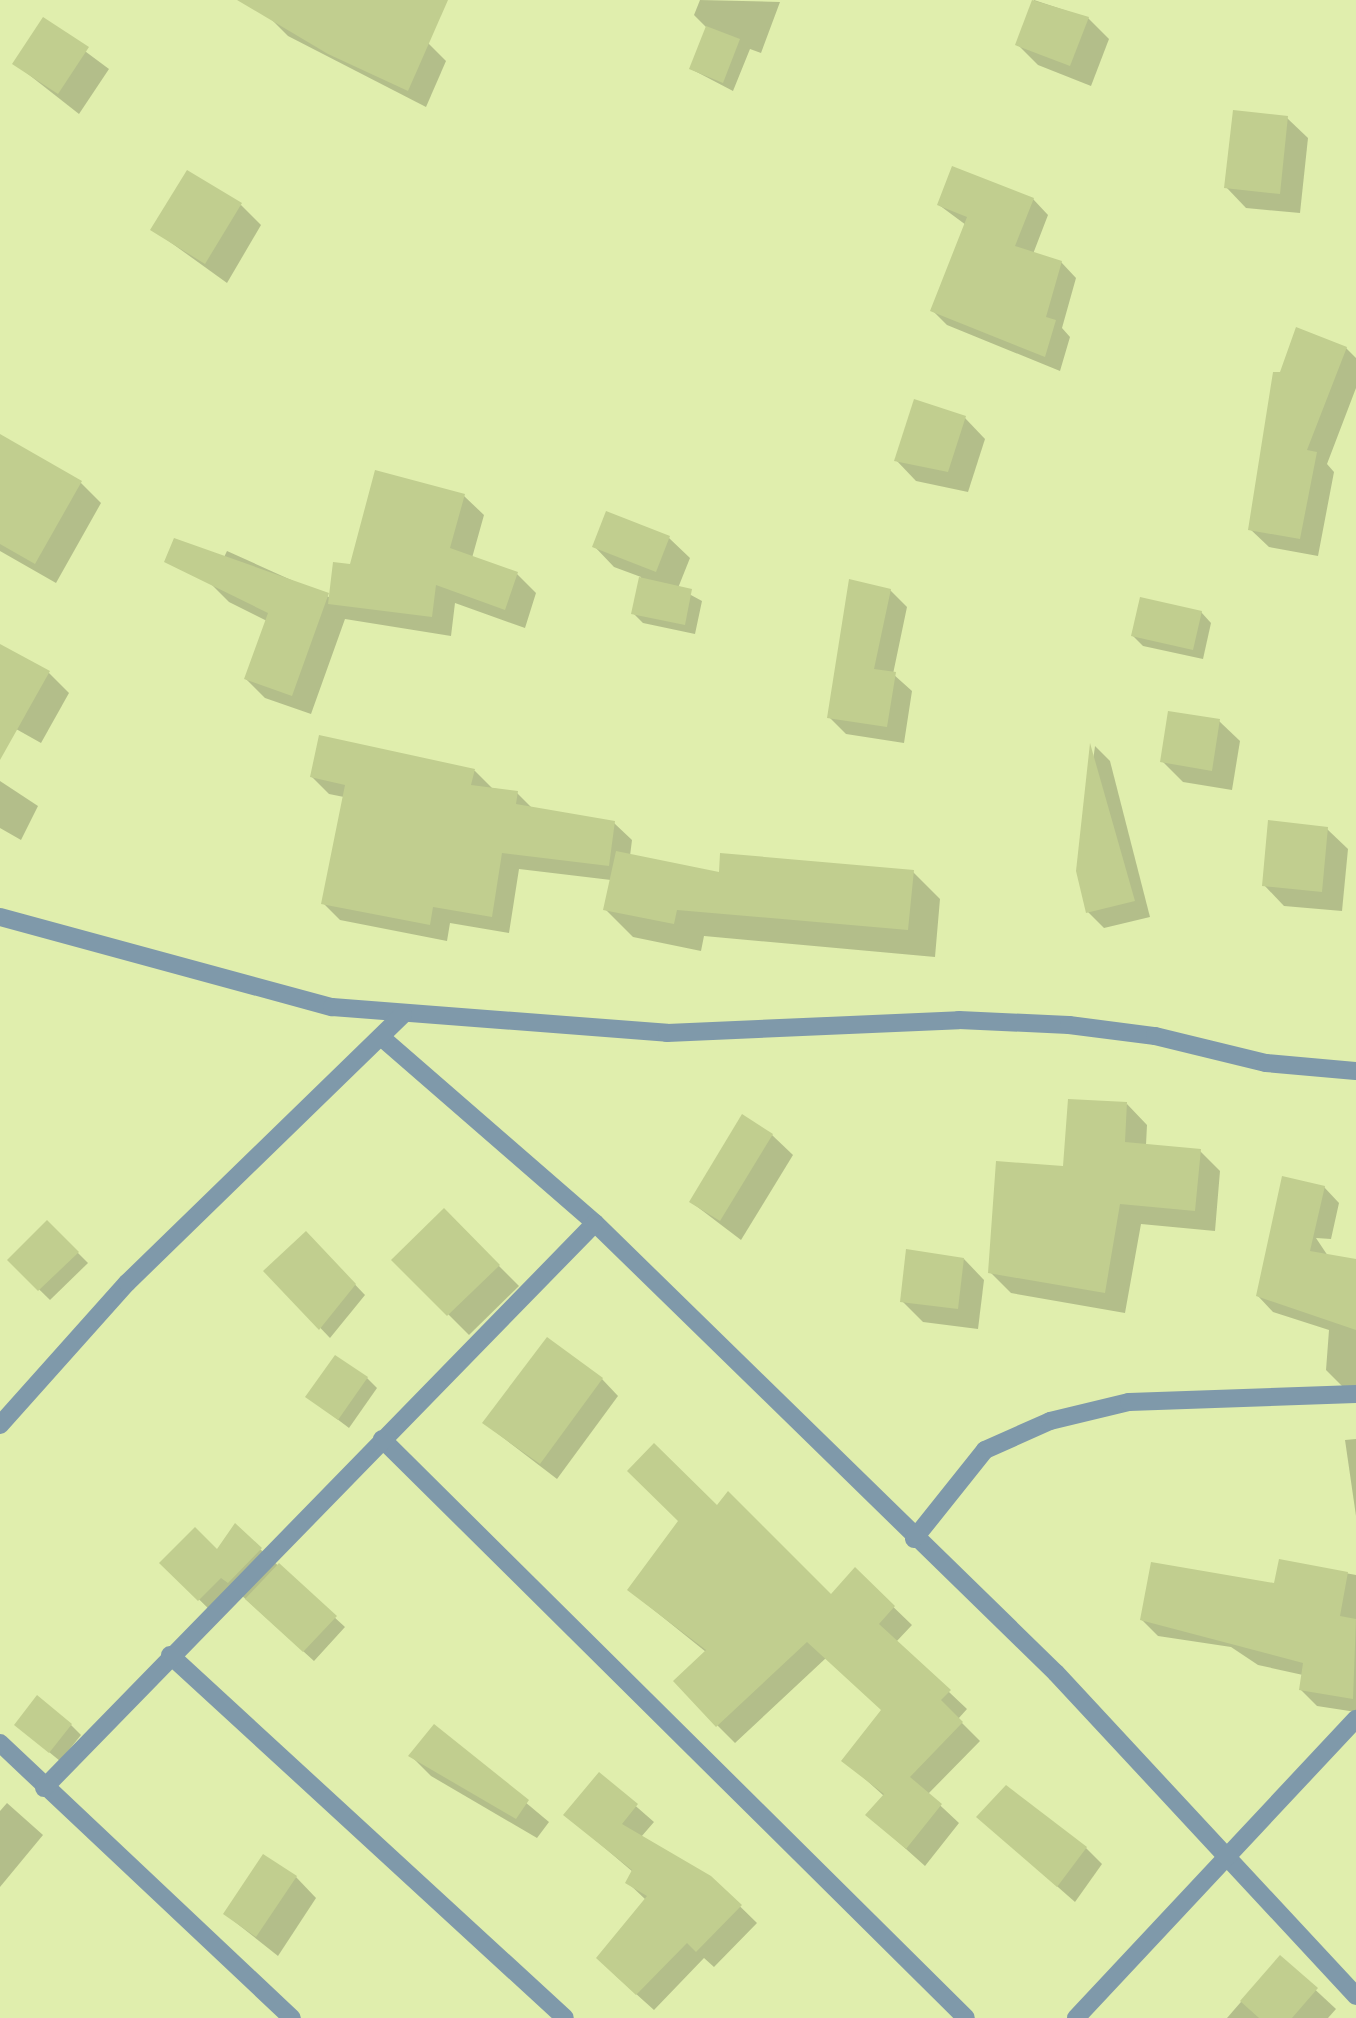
<!DOCTYPE html>
<html>
<head>
<meta charset="utf-8">
<style>
  body { margin:0 }
  #map { position:relative; width:1356px; height:2018px; overflow:hidden; background:#e0eead; font-family:"Varela Round",sans-serif }
  div>[style] { position:absolute }
  [style*='--x'] { left:calc(var(--x)*1px); top:calc(var(--y)*1px); width:calc(var(--w)*1px); rotate:calc(var(--a)*1deg) }
  .shadow>* { inset:0; background:#0003 }
  .building>* { inset:0; background:#c1ce8f }
  .minor>* { height:18px; margin:-9px; padding:0 9px; transform-origin:9px; border-radius:9px; background:#7f99aa }
  span { translate:-50% -50%; white-space:nowrap; text-align:center; line-height:1.15; -webkit-text-stroke:7px #e0eead; paint-order:stroke }
</style>
</head>
<body>
<div id="map">
  <div class="shadow">
    <div style="clip-path:polygon(281px 0,358px 0,428px 43px,446px 61px,426px 107px,288px 36px,270px 18px)"></div>
    <div style="clip-path:polygon(700px 0,780px 2px,761px 53px,750px 49px,733px 91px,691px 69px,707px 28px,694px 15px)"></div>
    <div style="clip-path:polygon(1034px 0,1088px 18px,1109px 39px,1091px 86px,1038px 65px,1017px 44px)"></div>
    <div style="clip-path:polygon(43px 20px,109px 69px,79px 114px,14px 63px)"></div>
    <div style="clip-path:polygon(1287px 118px,1308px 138px,1300px 213px,1246px 208px,1226px 187px)"></div>
    <div style="clip-path:polygon(1033px 199px,1048px 215px,1033px 254px,1061px 262px,1076px 278px,1062px 328px,1070px 337px,1060px 371px,947px 325px,932px 310px,966px 225px,939px 205px)"></div>
    <div style="clip-path:polygon(241px 205px,261px 225px,227px 283px,152px 229px)"></div>
    <div style="clip-path:polygon(1346px 348px,1356px 358px,1356px 388px,1327px 464px,1334px 472px,1318px 556px,1269px 547px,1250px 529px,1281px 374px)"></div>
    <div style="clip-path:polygon(965px 418px,985px 439px,968px 492px,916px 481px,896px 460px)"></div>
    <div style="clip-path:polygon(0 447px,81px 483px,101px 503px,56px 583px,0 551px)"></div>
    <div style="clip-path:polygon(464px 496px,484px 515px,472px 558px,517px 574px,536px 593px,525px 628px,455px 603px,451px 636px,345px 619px,311px 714px,265px 698px,246px 679px,267px 621px,229px 602px,211px 584px,227px 551px,331px 598px,352px 566px)"></div>
    <div style="clip-path:polygon(669px 538px,690px 558px,678px 588px,702px 601px,695px 634px,643px 623px,633px 613px,641px 577px,614px 567px,594px 546px)"></div>
    <div style="clip-path:polygon(890px 590px,907px 607px,893px 674px,912px 691px,904px 743px,846px 734px,829px 717px)"></div>
    <div style="clip-path:polygon(1201px 612px,1211px 623px,1203px 659px,1143px 646px,1133px 636px)"></div>
    <div style="clip-path:polygon(0 646px,49px 673px,69px 693px,41px 743px,0 720px)"></div>
    <div style="clip-path:polygon(1219px 721px,1240px 741px,1232px 790px,1183px 782px,1162px 761px)"></div>
    <div style="clip-path:polygon(320px 737px,475px 771px,492px 788px,517px 793px,533px 809px,614px 823px,632px 840px,630px 856px,720px 874px,913px 872px,940px 899px,935px 957px,704px 936px,701px 951px,633px 937px,605px 909px,611px 880px,519px 869px,509px 933px,450px 923px,447px 941px,340px 920px,323px 903px,344px 797px,329px 794px,312px 777px)"></div>
    <div style="clip-path:polygon(1095px 746px,1110px 761px,1150px 917px,1104px 928px,1088px 912px,1078px 874px)"></div>
    <div style="clip-path:polygon(0 781px,38px 806px,21px 840px,0 828px)"></div>
    <div style="clip-path:polygon(1327px 829px,1348px 849px,1342px 911px,1284px 906px,1264px 885px)"></div>
    <div style="clip-path:polygon(1127px 1104px,1147px 1125px,1146px 1145px,1200px 1151px,1220px 1171px,1215px 1231px,1141px 1224px,1125px 1313px,1011px 1293px,990px 1272px,1065px 1167px)"></div>
    <div style="clip-path:polygon(772px 1135px,793px 1155px,741px 1240px,691px 1202px)"></div>
    <div style="clip-path:polygon(1324px 1187px,1339px 1203px,1331px 1239px,1316px 1238px,1328px 1256px,1356px 1261px,1356px 1387px,1342px 1386px,1326px 1370px,1329px 1330px,1273px 1312px,1258px 1296px)"></div>
    <div style="clip-path:polygon(444px 1211px,519px 1286px,469px 1335px,394px 1260px)"></div>
    <div style="clip-path:polygon(47px 1222px,88px 1263px,50px 1300px,9px 1260px)"></div>
    <div style="clip-path:polygon(306px 1233px,365px 1295px,330px 1338px,266px 1271px)"></div>
    <div style="clip-path:polygon(964px 1259px,984px 1280px,978px 1329px,923px 1322px,902px 1301px)"></div>
    <div style="clip-path:polygon(367px 1378px,377px 1388px,349px 1428px,308px 1397px)"></div>
    <div style="clip-path:polygon(602px 1379px,618px 1396px,557px 1479px,484px 1423px)"></div>
    <div style="clip-path:polygon(1356px 1439px,1356px 1516px,1345px 1440px)"></div>
    <div style="clip-path:polygon(718px 1508px,831px 1596px,855px 1570px,912px 1625px,896px 1642px,967px 1709px,958px 1719px,980px 1741px,928px 1794px,959px 1823px,925px 1866px,868px 1815px,884px 1796px,844px 1760px,883px 1710px,826px 1658px,735px 1743px,717px 1725px,706px 1652px,629px 1590px)"></div>
    <div style="clip-path:polygon(235px 1526px,345px 1627px,314px 1661px,240px 1594px,217px 1617px,162px 1563px,218px 1552px)"></div>
    <div style="clip-path:polygon(1280px 1561px,1356px 1575px,1356px 1712px,1317px 1706px,1301px 1690px,1303px 1675px,1258px 1665px,1231px 1647px,1158px 1636px,1142px 1620px,1276px 1585px)"></div>
    <div style="clip-path:polygon(16px 1725px,71px 1725px,81px 1735px,60px 1761px)"></div>
    <div style="clip-path:polygon(434px 1726px,549px 1822px,537px 1838px,431px 1776px,411px 1756px)"></div>
    <div style="clip-path:polygon(599px 1774px,654px 1822px,641px 1837px,710px 1877px,757px 1923px,714px 1967px,704px 1958px,654px 2010px,615px 1975px,646px 1900px,627px 1882px,633px 1872px,566px 1815px)"></div>
    <div style="clip-path:polygon(7px 1803px,43px 1835px,0 1887px,0 1811px)"></div>
    <div style="clip-path:polygon(978px 1817px,1086px 1848px,1102px 1864px,1075px 1902px)"></div>
    <div style="clip-path:polygon(296px 1877px,316px 1898px,278px 1956px,225px 1914px)"></div>
    <div style="clip-path:polygon(1280px 1957px,1336px 2009px,1328px 2018px,1227px 2018px)"></div>
  </div>
  <div class="building">
    <div style="clip-path:polygon(237px 0,448px 0,408px 91px,328px 54px)"></div>
    <div style="clip-path:polygon(1032px 0,1089px 17px,1070px 66px,1015px 45px)"></div>
    <div style="clip-path:polygon(43px 17px,89px 47px,58px 94px,12px 64px)"></div>
    <div style="clip-path:polygon(706px 26px,740px 39px,723px 83px,689px 69px)"></div>
    <div style="clip-path:polygon(1233px 110px,1288px 116px,1280px 194px,1224px 188px)"></div>
    <div style="clip-path:polygon(952px 166px,1034px 198px,1015px 246px,1062px 261px,1046px 317px,1056px 320px,1045px 357px,930px 311px,967px 217px,937px 205px)"></div>
    <div style="clip-path:polygon(187px 170px,242px 203px,205px 264px,150px 230px)"></div>
    <div style="clip-path:polygon(1296px 327px,1347px 347px,1307px 450px,1317px 452px,1300px 539px,1248px 530px,1273px 372px,1280px 372px)"></div>
    <div style="clip-path:polygon(914px 399px,966px 416px,948px 472px,894px 461px)"></div>
    <div style="clip-path:polygon(0 434px,82px 481px,35px 564px,0 544px)"></div>
    <div style="clip-path:polygon(375px 470px,465px 494px,450px 548px,518px 572px,505px 610px,436px 585px,432px 617px,328px 604px,333px 562px,350px 564px)"></div>
    <div style="clip-path:polygon(606px 511px,670px 536px,656px 572px,592px 547px)"></div>
    <div style="clip-path:polygon(174px 538px,329px 593px,292px 696px,244px 679px,268px 613px,164px 562px)"></div>
    <div style="clip-path:polygon(639px 577px,692px 589px,685px 625px,631px 614px)"></div>
    <div style="clip-path:polygon(849px 579px,891px 589px,874px 669px,896px 672px,887px 727px,827px 718px)"></div>
    <div style="clip-path:polygon(1140px 597px,1202px 611px,1193px 650px,1131px 636px)"></div>
    <div style="clip-path:polygon(0 644px,50px 671px,0 760px)"></div>
    <div style="clip-path:polygon(1168px 711px,1220px 719px,1212px 771px,1160px 762px)"></div>
    <div style="clip-path:polygon(319px 735px,475px 769px,471px 785px,518px 791px,516px 804px,615px 821px,609px 866px,502px 853px,492px 917px,433px 907px,430px 925px,321px 904px,345px 785px,310px 777px)"></div>
    <div style="clip-path:polygon(1090px 743px,1135px 901px,1086px 913px,1076px 871px)"></div>
    <div style="clip-path:polygon(1268px 820px,1328px 827px,1322px 892px,1262px 886px)"></div>
    <div style="clip-path:polygon(616px 851px,719px 872px,720px 853px,914px 870px,908px 930px,677px 910px,674px 924px,603px 910px)"></div>
    <div style="clip-path:polygon(1068px 1099px,1127px 1102px,1125px 1142px,1201px 1149px,1195px 1211px,1120px 1204px,1105px 1293px,988px 1273px,996px 1161px,1063px 1166px)"></div>
    <div style="clip-path:polygon(742px 1114px,773px 1134px,720px 1221px,689px 1202px)"></div>
    <div style="clip-path:polygon(1282px 1176px,1325px 1186px,1310px 1251px,1356px 1259px,1356px 1330px,1256px 1296px)"></div>
    <div style="clip-path:polygon(444px 1208px,500px 1265px,447px 1316px,391px 1260px)"></div>
    <div style="clip-path:polygon(47px 1220px,79px 1252px,38px 1291px,7px 1260px)"></div>
    <div style="clip-path:polygon(306px 1231px,356px 1284px,319px 1330px,263px 1271px)"></div>
    <div style="clip-path:polygon(906px 1249px,964px 1258px,958px 1309px,900px 1302px)"></div>
    <div style="clip-path:polygon(547px 1337px,603px 1378px,540px 1464px,482px 1423px)"></div>
    <div style="clip-path:polygon(335px 1355px,368px 1377px,338px 1420px,305px 1397px)"></div>
    <div style="clip-path:polygon(654px 1443px,717px 1505px,728px 1491px,831px 1594px,855px 1567px,895px 1606px,879px 1624px,951px 1690px,941px 1700px,963px 1722px,910px 1777px,942px 1804px,906px 1849px,865px 1815px,884px 1794px,841px 1761px,881px 1710px,807px 1642px,716px 1727px,673px 1681px,706px 1650px,627px 1590px,678px 1521px,627px 1471px)"></div>
    <div style="clip-path:polygon(235px 1523px,262px 1548px,228px 1583px,221px 1578px,198px 1601px,159px 1563px,195px 1527px,217px 1549px)"></div>
    <div style="clip-path:polygon(1279px 1559px,1348px 1572px,1340px 1616px,1356px 1619px,1353px 1699px,1299px 1690px,1303px 1663px,1140px 1620px,1151px 1562px,1274px 1583px)"></div>
    <div style="clip-path:polygon(279px 1563px,337px 1616px,303px 1652px,245px 1599px)"></div>
    <div style="clip-path:polygon(37px 1695px,72px 1724px,49px 1753px,14px 1725px)"></div>
    <div style="clip-path:polygon(434px 1724px,529px 1800px,516px 1819px,408px 1756px)"></div>
    <div style="clip-path:polygon(599px 1772px,638px 1804px,622px 1824px,711px 1876px,742px 1905px,696px 1952px,687px 1943px,636px 1995px,596px 1958px,647px 1896px,625px 1883px,632px 1870px,563px 1815px)"></div>
    <div style="clip-path:polygon(1006px 1785px,1087px 1847px,1057px 1887px,976px 1817px)"></div>
    <div style="clip-path:polygon(263px 1854px,297px 1876px,256px 1937px,223px 1914px)"></div>
    <div style="clip-path:polygon(1280px 1955px,1318px 1988px,1292px 2018px,1259px 2018px,1240px 2001px)"></div>
  </div>
  <div class="minor">
    <div style="--x:0;--y:917;--w:344;--a:15.2"></div>
    <div style="--x:332;--y:1007;--w:336;--a:4.4"></div>
    <div style="--x:667;--y:1033;--w:292;--a:-2.5"></div>
    <div style="--x:959;--y:1020;--w:110;--a:2.6"></div>
    <div style="--x:1069;--y:1025;--w:87;--a:7.3"></div>
    <div style="--x:1155;--y:1036;--w:114;--a:13.7"></div>
    <div style="--x:1266;--y:1063;--w:90;--a:5.1"></div>
    <div style="--x:381;--y:1037;--w:284;--a:41"></div>
    <div style="--x:595;--y:1223;--w:644;--a:44.31"></div>
    <div style="--x:1056;--y:1673;--w:441;--a:47.1"></div>
    <div style="--x:0;--y:1425;--w:191;--a:-48.2"></div>
    <div style="--x:127;--y:1283;--w:385;--a:-44.2"></div>
    <div style="--x:382;--y:1439;--w:822;--a:44.75"></div>
    <div style="--x:914;--y:1539;--w:114;--a:-51.4"></div>
    <div style="--x:985;--y:1450;--w:71;--a:-24"></div>
    <div style="--x:1050;--y:1421;--w:81;--a:-13.5"></div>
    <div style="--x:1129;--y:1402;--w:227;--a:-2"></div>
    <div style="--x:170;--y:1655;--w:536;--a:42.58"></div>
    <div style="--x:0;--y:1743;--w:401;--a:43.3"></div>
    <div style="--x:44;--y:1788;--w:789;--a:-45.72"></div>
    <div style="--x:1076;--y:2018;--w:410;--a:-46.9"></div>
  </div>
</div>
</body>
</html>
